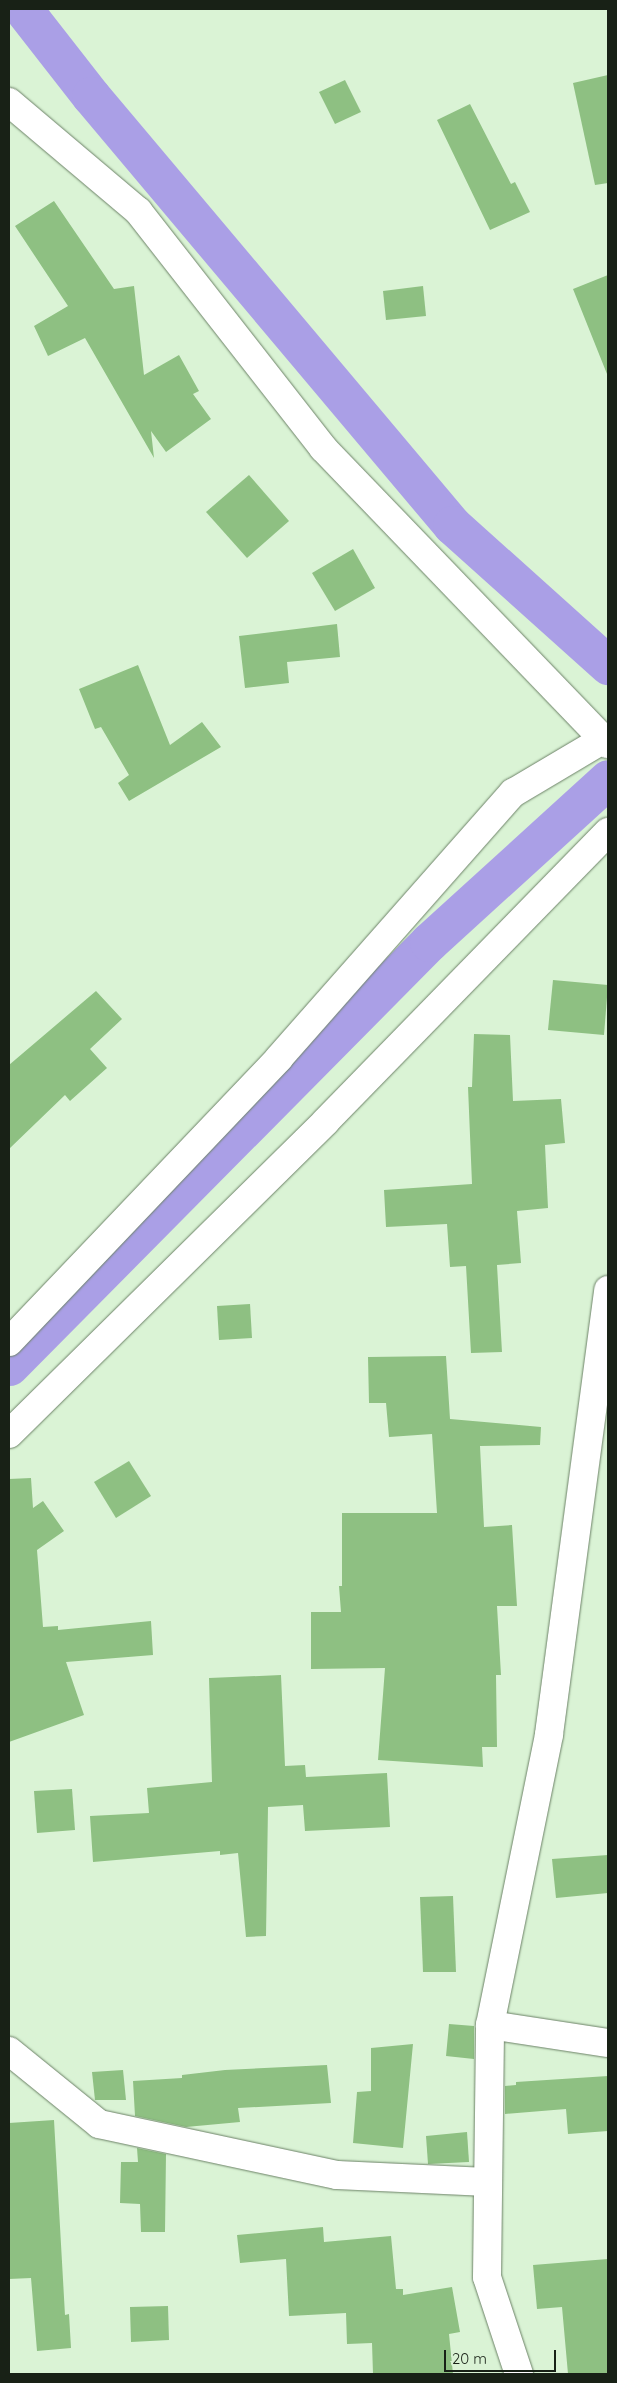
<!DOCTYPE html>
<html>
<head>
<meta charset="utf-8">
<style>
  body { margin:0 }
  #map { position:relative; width:617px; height:2383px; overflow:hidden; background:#daf3d5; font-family:Quicksand,sans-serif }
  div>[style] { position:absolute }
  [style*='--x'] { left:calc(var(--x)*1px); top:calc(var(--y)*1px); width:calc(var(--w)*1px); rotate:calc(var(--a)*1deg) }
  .canal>* { height:39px; margin:-19.5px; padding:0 19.5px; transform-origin:19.5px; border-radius:19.5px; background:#aa9fe6 }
  .building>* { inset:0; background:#8ec082 }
  .roads { filter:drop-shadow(0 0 1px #6c8267) drop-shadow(0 0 1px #6c8267) }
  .street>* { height:28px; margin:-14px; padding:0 14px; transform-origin:14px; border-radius:14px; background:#fff }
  span { translate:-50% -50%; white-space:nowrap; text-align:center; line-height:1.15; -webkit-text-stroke:4px #daf3d5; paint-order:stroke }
  .frame { position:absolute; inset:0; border:10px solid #182116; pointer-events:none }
  .scale { position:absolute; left:444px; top:2350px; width:112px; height:22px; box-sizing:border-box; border:2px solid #182116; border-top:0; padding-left:6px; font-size:15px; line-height:18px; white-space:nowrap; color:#182116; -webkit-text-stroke:4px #daf3d5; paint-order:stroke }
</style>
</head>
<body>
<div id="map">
  <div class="canal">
    <div style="--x:23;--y:9;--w:110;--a:52"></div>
    <div style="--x:91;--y:96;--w:561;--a:49.92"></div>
    <div style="--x:452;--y:525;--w:210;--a:41.9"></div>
    <div style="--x:9;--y:1366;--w:597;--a:-45.27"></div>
    <div style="--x:429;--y:942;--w:242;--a:-42.3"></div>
  </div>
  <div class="building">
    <div style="clip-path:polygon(608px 75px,608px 183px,595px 185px,573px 83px)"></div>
    <div style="clip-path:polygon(345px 80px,361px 112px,335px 124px,319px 92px)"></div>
    <div style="clip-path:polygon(470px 104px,511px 184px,515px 182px,530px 212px,490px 230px,437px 120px)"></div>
    <div style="clip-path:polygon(54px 201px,114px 289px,134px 286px,144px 375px,179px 355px,199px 391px,193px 394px,211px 419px,166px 452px,151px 431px,154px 458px,85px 338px,48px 356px,34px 326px,68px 306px,15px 226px)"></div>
    <div style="clip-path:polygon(608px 275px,608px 374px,607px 374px,573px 289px)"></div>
    <div style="clip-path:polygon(423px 286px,426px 316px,386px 320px,383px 291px)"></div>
    <div style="clip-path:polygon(249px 475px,289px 521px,247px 558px,206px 512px)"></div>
    <div style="clip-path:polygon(353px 549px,375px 588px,335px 611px,312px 573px)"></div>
    <div style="clip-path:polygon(337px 624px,340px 657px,287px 662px,289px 683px,245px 688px,239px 636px)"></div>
    <div style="clip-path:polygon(138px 665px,170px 745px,202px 722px,221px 747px,129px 801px,118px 783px,129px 775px,101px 727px,95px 729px,79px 689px)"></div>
    <div style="clip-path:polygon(553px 980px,608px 985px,604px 1035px,548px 1030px)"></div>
    <div style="clip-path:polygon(96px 991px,122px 1019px,90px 1049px,107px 1068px,70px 1101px,65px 1095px,9px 1149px,9px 1065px)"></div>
    <div style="clip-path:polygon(474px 1034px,510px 1035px,513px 1101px,561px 1099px,565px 1143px,545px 1145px,548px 1208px,517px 1211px,521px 1263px,497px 1265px,502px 1352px,471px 1353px,466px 1266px,450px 1267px,447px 1224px,386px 1227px,384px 1190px,472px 1184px,468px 1087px,472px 1087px)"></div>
    <div style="clip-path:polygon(250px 1304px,252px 1338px,219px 1340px,217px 1306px)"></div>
    <div style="clip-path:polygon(446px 1356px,450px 1419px,541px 1427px,540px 1445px,480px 1446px,484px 1527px,512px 1525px,517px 1606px,497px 1606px,501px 1675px,496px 1675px,497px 1747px,482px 1747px,483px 1767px,378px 1760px,385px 1668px,311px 1669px,311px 1612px,341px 1612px,339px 1586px,342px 1586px,342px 1513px,437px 1513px,432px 1434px,389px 1437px,386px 1403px,369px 1403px,368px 1357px)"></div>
    <div style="clip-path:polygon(129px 1461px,151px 1496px,116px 1518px,94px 1482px)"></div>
    <div style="clip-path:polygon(31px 1478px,33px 1508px,43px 1501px,64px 1531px,37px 1550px,43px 1627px,58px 1626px,58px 1630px,151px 1621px,153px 1655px,66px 1662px,84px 1715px,9px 1742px,9px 1479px)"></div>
    <div style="clip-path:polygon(281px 1675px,285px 1766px,305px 1765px,306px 1777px,387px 1773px,390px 1827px,305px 1831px,303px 1805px,268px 1807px,266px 1936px,246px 1937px,238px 1853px,220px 1855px,220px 1851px,93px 1862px,90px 1816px,149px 1813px,147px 1788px,212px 1782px,209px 1678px)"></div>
    <div style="clip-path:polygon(72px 1789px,75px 1830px,37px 1833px,34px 1791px)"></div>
    <div style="clip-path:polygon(608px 1855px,608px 1893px,556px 1898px,552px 1859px)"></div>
    <div style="clip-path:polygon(453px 1896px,456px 1972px,423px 1972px,420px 1897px)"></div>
    <div style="clip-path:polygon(449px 2024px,474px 2026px,474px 2059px,446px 2056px)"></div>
    <div style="clip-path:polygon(413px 2044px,403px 2148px,353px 2143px,357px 2092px,371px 2091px,371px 2048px)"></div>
    <div style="clip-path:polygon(327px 2065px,331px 2103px,238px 2108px,240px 2122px,186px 2127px,135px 2116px,133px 2081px,182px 2078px,182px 2075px,225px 2070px)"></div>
    <div style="clip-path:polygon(123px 2070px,126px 2100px,95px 2100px,92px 2072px)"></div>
    <div style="clip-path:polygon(608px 2076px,608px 2131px,568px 2134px,566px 2109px,505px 2114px,505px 2086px,516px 2085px,516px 2082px)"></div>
    <div style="clip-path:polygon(54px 2120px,65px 2315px,69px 2314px,71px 2348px,37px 2351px,31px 2278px,9px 2279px,9px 2123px)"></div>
    <div style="clip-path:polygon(467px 2132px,469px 2162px,428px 2164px,426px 2136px)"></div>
    <div style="clip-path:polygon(137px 2148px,166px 2154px,165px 2232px,141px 2232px,140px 2204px,120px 2203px,121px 2162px,138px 2162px)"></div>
    <div style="clip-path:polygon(323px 2227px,324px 2242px,391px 2236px,396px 2289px,403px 2289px,403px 2295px,452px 2287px,460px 2332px,449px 2334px,453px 2374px,373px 2374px,372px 2343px,347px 2344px,346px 2313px,289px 2316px,286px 2259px,240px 2263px,237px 2235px)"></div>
    <div style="clip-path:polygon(608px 2259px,608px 2374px,568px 2374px,562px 2307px,537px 2309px,533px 2265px)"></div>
    <div style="clip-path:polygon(168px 2306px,169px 2340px,131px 2342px,130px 2307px)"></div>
  </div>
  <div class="roads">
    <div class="street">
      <div style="--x:9;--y:102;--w:169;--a:40.2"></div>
      <div style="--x:138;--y:211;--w:301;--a:52"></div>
      <div style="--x:323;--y:448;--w:411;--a:46.1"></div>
      <div style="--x:9;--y:1342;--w:392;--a:-46.4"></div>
      <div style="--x:279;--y:1058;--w:354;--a:-48.6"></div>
      <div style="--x:513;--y:793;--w:106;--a:-30.7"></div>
      <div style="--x:9;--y:1434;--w:445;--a:-44.6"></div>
      <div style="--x:326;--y:1121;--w:404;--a:-45.7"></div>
      <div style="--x:490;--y:2025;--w:119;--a:8.7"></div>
      <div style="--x:9;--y:2051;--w:116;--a:39"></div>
      <div style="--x:99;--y:2124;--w:243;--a:12.1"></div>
      <div style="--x:337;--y:2175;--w:150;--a:2.7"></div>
      <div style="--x:519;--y:2374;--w:102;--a:-108.3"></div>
      <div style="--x:487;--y:2277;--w:252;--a:-89.3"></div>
      <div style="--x:490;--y:2025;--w:297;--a:-78.5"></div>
      <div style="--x:549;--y:1734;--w:448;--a:-82.4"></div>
    </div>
  </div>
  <div class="frame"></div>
  <div class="scale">20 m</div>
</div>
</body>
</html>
